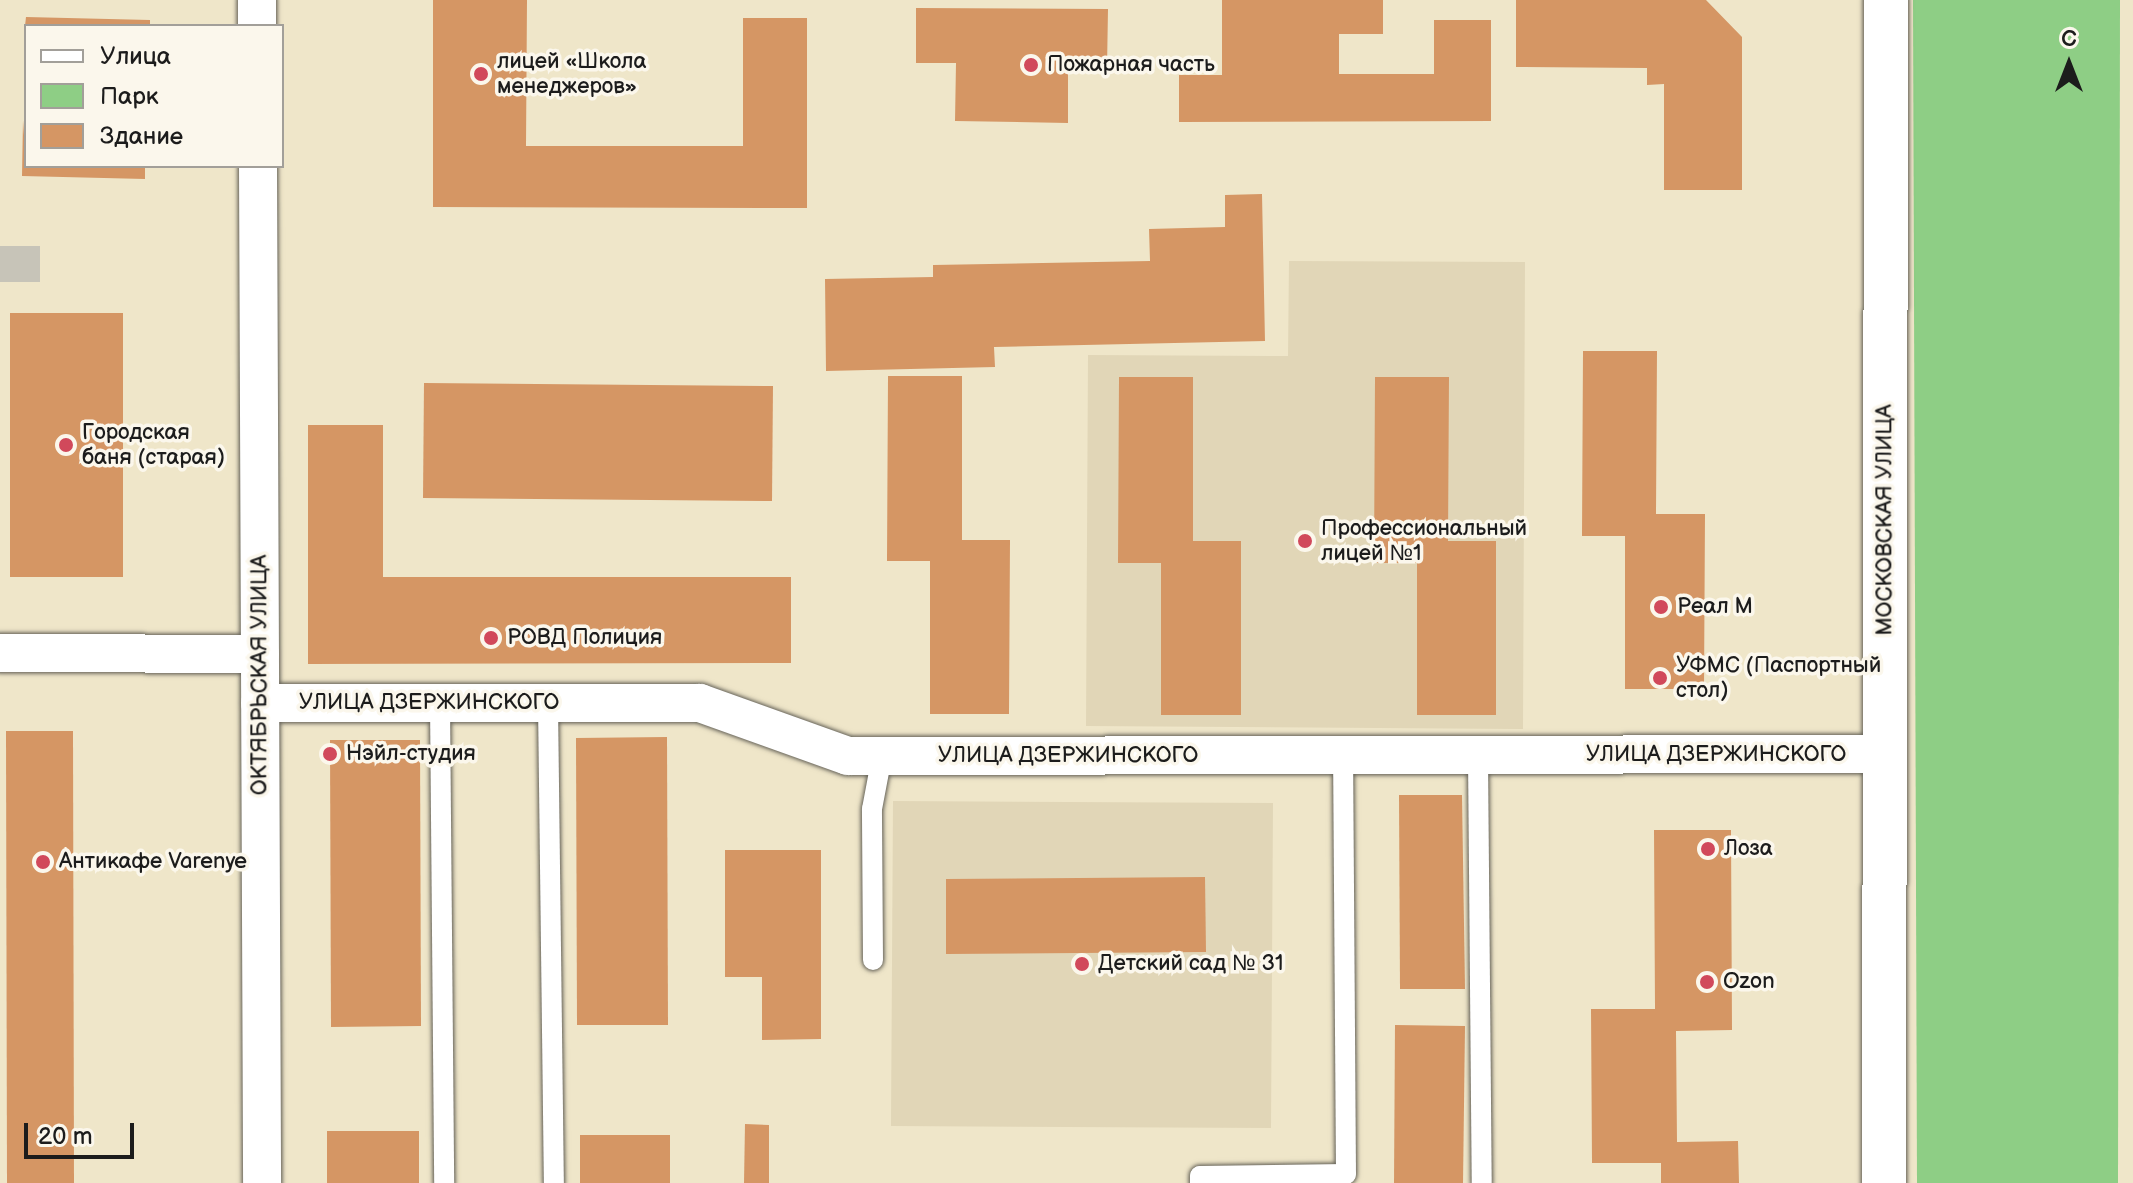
<!DOCTYPE html>
<html>
<head>
<meta charset="utf-8">
<style>
  body { margin:0 }
  #map { position:relative; width:2133px; height:1183px; overflow:hidden; background:#efe6c9; font-family:"Balsamiq Sans",sans-serif }
  div>[style] { position:absolute }
  [style*='--x'] { left:calc(var(--x)*1px); top:calc(var(--y)*1px); width:calc(var(--w)*1px); rotate:calc(var(--a)*1deg) }
  .built>* { inset:0; background:#e1d6b7 }
  .industrial>* { inset:0; background:#c7c4b8 }
  .green>* { inset:0; background:#8ece85 }
  .building>* { inset:0; background:#d59664 }
  .roads { filter:drop-shadow(0 0 2px #666359) drop-shadow(0 0 2px #666359) }
  .lane>* { height:20px; margin:-10px; padding:0 10px; transform-origin:10px; border-radius:10px; background:#fff }
  .street>* { height:38px; margin:-19px; padding:0 19px; transform-origin:19px; border-radius:19px; background:#fff }
  .secondary>* { height:44px; margin:-22px; padding:0 22px; transform-origin:22px; border-radius:22px; background:#fff }
  .dots>* { width:22px; height:22px; translate:-50% -50%; box-sizing:border-box; border:4px solid #fbf7ec; border-radius:50% }
  span { translate:-50% -50%; white-space:nowrap; text-align:center; line-height:1.15; -webkit-text-stroke:7px #fbf7ec; paint-order:stroke }
  .poi-label { font-size:22px; color:#1c1c1c }
  .left { translate:0 -50%; text-align:left }
  .street-label { font-size:22px; color:#1c1c1c }
  .legend { position:absolute; left:24px; top:24px; width:260px; height:144px; box-sizing:border-box; background:#fbf7ec; border:2px solid #a29f99; margin:0; padding:10px 14px; list-style:none; font-size:24px; color:#1c1c1c }
  .legend li { display:flex; align-items:center; gap:16px; height:40px }
  .legend b { width:40px; border:2px solid #a29f99 }
  .north { position:absolute; left:2029px; top:24px; width:80px; height:80px; -webkit-text-stroke:6px #fbf7ec; paint-order:stroke; rotate:0deg; font-size:22px; font-weight:700; line-height:32px; text-align:center; color:#1c1c1c }
  .north::after { content:''; display:block; margin:auto; width:28px; height:36px; background:#1c1c1c; clip-path:polygon(50% 0,100% 100%,50% 72%,0 100%) }
  .scale { position:absolute; left:24px; top:1123px; width:110px; height:36px; box-sizing:border-box; border:4px solid #1c1c1c; border-top:0; padding-left:10px; font-size:24px; line-height:28px; white-space:nowrap; color:#1c1c1c; -webkit-text-stroke:6px #fbf7ec; paint-order:stroke }
</style>
</head>
<body>
<div id="map">
  <div class="built">
    <div style="clip-path:polygon(1289px 261px,1525px 262px,1523px 729px,1086px 726px,1088px 355px,1288px 356px)"></div>
    <div style="clip-path:polygon(893px 801px,1273px 803px,1271px 1128px,891px 1126px)"></div>
  </div>
  <div class="industrial">
    <div style="clip-path:polygon(0 246px,40px 246px,40px 282px,0 282px)"></div>
  </div>
  <div class="green">
    <div style="clip-path:polygon(1913px 0,2120px 0,2118px 1183px,1917px 1183px)"></div>
  </div>
  <div class="building">
    <div style="clip-path:polygon(433px 0,527px 0,526px 146px,743px 146px,743px 18px,807px 18px,807px 208px,433px 207px)"></div>
    <div style="clip-path:polygon(1222px 0,1383px 0,1383px 34px,1339px 34px,1339px 74px,1434px 74px,1434px 20px,1491px 20px,1491px 121px,1179px 122px,1179px 75px,1222px 75px)"></div>
    <div style="clip-path:polygon(1516px 0,1706px 0,1742px 37px,1742px 190px,1664px 190px,1664px 84px,1647px 85px,1647px 68px,1516px 67px)"></div>
    <div style="clip-path:polygon(916px 8px,1108px 9px,1107px 68px,1068px 67px,1068px 123px,955px 121px,956px 63px,916px 63px)"></div>
    <div style="clip-path:polygon(26px 17px,150px 20px,150px 26px,25px 26px)"></div>
    <div style="clip-path:polygon(23px 120px,26px 166px,145px 166px,145px 179px,22px 176px)"></div>
    <div style="clip-path:polygon(1262px 194px,1265px 341px,994px 347px,995px 367px,826px 371px,825px 279px,933px 277px,933px 265px,1150px 261px,1149px 229px,1225px 227px,1225px 195px)"></div>
    <div style="clip-path:polygon(10px 313px,123px 313px,123px 577px,10px 577px)"></div>
    <div style="clip-path:polygon(1583px 351px,1657px 351px,1656px 514px,1705px 514px,1704px 689px,1625px 689px,1625px 536px,1582px 536px)"></div>
    <div style="clip-path:polygon(888px 376px,962px 376px,962px 540px,1010px 540px,1009px 714px,930px 714px,930px 561px,887px 561px)"></div>
    <div style="clip-path:polygon(1119px 377px,1193px 377px,1193px 541px,1241px 541px,1241px 715px,1161px 715px,1161px 563px,1118px 563px)"></div>
    <div style="clip-path:polygon(1375px 377px,1449px 377px,1448px 541px,1496px 541px,1496px 715px,1417px 715px,1417px 563px,1374px 563px)"></div>
    <div style="clip-path:polygon(424px 383px,773px 386px,772px 501px,423px 498px)"></div>
    <div style="clip-path:polygon(308px 425px,383px 425px,383px 577px,791px 577px,791px 663px,308px 664px)"></div>
    <div style="clip-path:polygon(6px 731px,73px 731px,74px 1183px,7px 1183px)"></div>
    <div style="clip-path:polygon(667px 737px,668px 1025px,577px 1025px,576px 738px)"></div>
    <div style="clip-path:polygon(330px 740px,420px 740px,421px 1026px,331px 1027px)"></div>
    <div style="clip-path:polygon(1399px 795px,1462px 795px,1465px 989px,1400px 989px)"></div>
    <div style="clip-path:polygon(1654px 830px,1731px 830px,1732px 1030px,1676px 1031px,1677px 1142px,1738px 1141px,1739px 1183px,1661px 1183px,1661px 1163px,1592px 1163px,1591px 1009px,1655px 1009px)"></div>
    <div style="clip-path:polygon(725px 850px,821px 850px,821px 1039px,762px 1040px,762px 977px,725px 977px)"></div>
    <div style="clip-path:polygon(1205px 877px,1206px 952px,946px 954px,946px 879px)"></div>
    <div style="clip-path:polygon(1395px 1025px,1465px 1026px,1463px 1183px,1394px 1183px)"></div>
    <div style="clip-path:polygon(745px 1124px,769px 1125px,769px 1183px,744px 1183px)"></div>
    <div style="clip-path:polygon(327px 1131px,419px 1131px,419px 1183px,327px 1183px)"></div>
    <div style="clip-path:polygon(580px 1135px,670px 1135px,670px 1183px,580px 1183px)"></div>
  </div>
  <div class="roads">
    <div class="lane">
      <div style="--x:440;--y:703;--w:480;--a:89.5"></div>
      <div style="--x:548;--y:703;--w:480;--a:89.3"></div>
      <div style="--x:1478;--y:756;--w:427;--a:89.5"></div>
      <div style="--x:873;--y:960;--w:151;--a:-90.4"></div>
      <div style="--x:872;--y:809;--w:54;--a:-79.3"></div>
      <div style="--x:1200;--y:1183;--w:7;--a:-90"></div>
      <div style="--x:1200;--y:1176;--w:146;--a:-0.8"></div>
      <div style="--x:1346;--y:1174;--w:417;--a:-90.4"></div>
    </div>
    <div class="street">
      <div style="--x:257;--y:0;--w:26;--a:90"></div>
      <div style="--x:258;--y:166;--w:1017;--a:89.77"></div>
      <div style="--x:0;--y:653;--w:260;--a:0.2"></div>
      <div style="--x:260;--y:703;--w:440;--a:0"></div>
      <div style="--x:700;--y:703;--w:157;--a:19.7"></div>
      <div style="--x:848;--y:756;--w:1037;--a:-0.11"></div>
    </div>
    <div class="secondary">
      <div style="--x:1884;--y:1183;--w:1183;--a:-89.9"></div>
    </div>
  </div>
  <div class="dots">
    <div style="left:1031px;top:65px;background:#d1495b"></div>
    <div style="left:481px;top:74px;background:#d1495b"></div>
    <div style="left:66px;top:445px;background:#d1495b"></div>
    <div style="left:1305px;top:541px;background:#d1495b"></div>
    <div style="left:1661px;top:607px;background:#d1495b"></div>
    <div style="left:491px;top:638px;background:#d1495b"></div>
    <div style="left:1660px;top:678px;background:#d1495b"></div>
    <div style="left:330px;top:754px;background:#d1495b"></div>
    <div style="left:1708px;top:849px;background:#d1495b"></div>
    <div style="left:43px;top:862px;background:#d1495b"></div>
    <div style="left:1082px;top:964px;background:#d1495b"></div>
    <div style="left:1707px;top:982px;background:#d1495b"></div>
  </div>
  <div class="poi-label">
    <span class="left" style="left:497px;top:74px">лицей «Школа<br>менеджеров»</span>
    <span class="left" style="left:1047px;top:65px">Пожарная часть</span>
    <span class="left" style="left:82px;top:445px">Городская<br>баня (старая)</span>
    <span class="left" style="left:1321px;top:541px">Профессиональный<br>лицей №1</span>
    <span class="left" style="left:1677px;top:607px">Реал М</span>
    <span class="left" style="left:507px;top:638px">РОВД Полиция</span>
    <span class="left" style="left:1676px;top:678px">УФМС (Паспортный<br>стол)</span>
    <span class="left" style="left:346px;top:754px">Нэйл-студия</span>
    <span class="left" style="left:1724px;top:849px">Лоза</span>
    <span class="left" style="left:59px;top:862px">Антикафе Varenye</span>
    <span class="left" style="left:1098px;top:964px">Детский сад № 31</span>
    <span class="left" style="left:1723px;top:982px">Ozon</span>
  </div>
  <div class="street-label">
    <span style="left:1885px;top:520px;rotate:-90deg">МОСКОВСКАЯ УЛИЦА</span>
    <span style="left:260px;top:675px;rotate:-90deg">ОКТЯБРЬСКАЯ УЛИЦА</span>
    <span style="left:429px;top:703px">УЛИЦА ДЗЕРЖИНСКОГО</span>
    <span style="left:1716px;top:755px">УЛИЦА ДЗЕРЖИНСКОГО</span>
    <span style="left:1068px;top:756px">УЛИЦА ДЗЕРЖИНСКОГО</span>
  </div>
  <ul class="legend">
  <li><b style="height:10px;background:#fff"></b>Улица</li>
  <li><b style="height:22px;background:#8ece85"></b>Парк</li>
  <li><b style="height:22px;background:#d59664"></b>Здание</li>
  </ul>
  <div class="north">С</div>
  <div class="scale">20 m</div>
</div>
</body>
</html>
